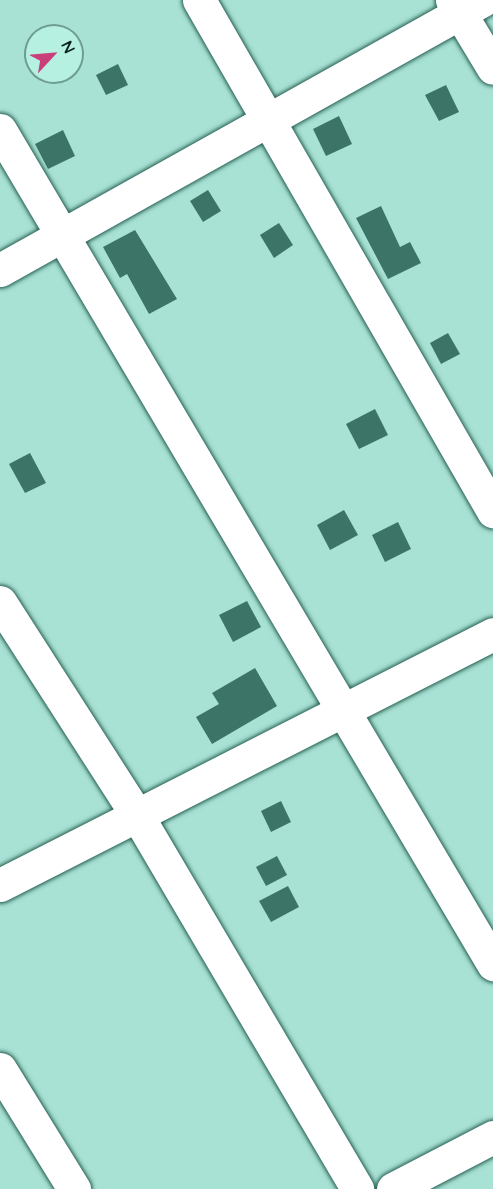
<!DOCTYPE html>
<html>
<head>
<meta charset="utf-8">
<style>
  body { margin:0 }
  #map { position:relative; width:493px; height:1189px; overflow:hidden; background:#a8e2d4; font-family:Quicksand,sans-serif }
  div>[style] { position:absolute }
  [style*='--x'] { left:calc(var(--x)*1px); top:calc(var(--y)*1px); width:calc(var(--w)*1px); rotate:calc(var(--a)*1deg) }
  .building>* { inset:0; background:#3c7468 }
  .roads { filter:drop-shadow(0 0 2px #265f53) drop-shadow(0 0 2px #265f53) }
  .minor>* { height:33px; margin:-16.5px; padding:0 16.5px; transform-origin:16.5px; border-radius:16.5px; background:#fff }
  span { translate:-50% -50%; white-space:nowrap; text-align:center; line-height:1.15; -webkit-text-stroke:5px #b5f0e1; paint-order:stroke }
  .north { position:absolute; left:24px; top:24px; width:60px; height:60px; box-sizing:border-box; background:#b5f0e1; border:2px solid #709d92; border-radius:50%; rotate:64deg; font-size:16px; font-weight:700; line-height:24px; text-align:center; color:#08201b }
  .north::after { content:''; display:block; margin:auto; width:21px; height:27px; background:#c83f7a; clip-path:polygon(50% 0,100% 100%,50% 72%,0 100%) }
</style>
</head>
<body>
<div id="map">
  <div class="building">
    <div style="clip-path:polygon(118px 64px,128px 85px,106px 95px,96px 75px)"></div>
    <div style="clip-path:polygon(446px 85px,459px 112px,439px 121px,425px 95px)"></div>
    <div style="clip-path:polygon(339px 116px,352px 144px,326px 156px,313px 129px)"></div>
    <div style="clip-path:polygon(63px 130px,75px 156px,48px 169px,35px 144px)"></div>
    <div style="clip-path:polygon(208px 190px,221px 211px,203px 222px,190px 201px)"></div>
    <div style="clip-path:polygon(381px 206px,400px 247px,410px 242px,421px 263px,388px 279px,356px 218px)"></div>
    <div style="clip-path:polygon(279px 223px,293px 245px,274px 258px,260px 235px)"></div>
    <div style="clip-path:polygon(135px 230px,177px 299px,149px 314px,127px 274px,120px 278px,103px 247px)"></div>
    <div style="clip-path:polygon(448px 333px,460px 354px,441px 364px,430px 343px)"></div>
    <div style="clip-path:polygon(375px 409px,388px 435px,359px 449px,346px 424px)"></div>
    <div style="clip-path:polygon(30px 453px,46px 483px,25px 493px,9px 464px)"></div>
    <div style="clip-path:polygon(344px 510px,358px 535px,330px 550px,317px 525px)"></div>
    <div style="clip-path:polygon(398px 522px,411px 549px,385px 562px,372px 535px)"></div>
    <div style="clip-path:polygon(247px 601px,261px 627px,233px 642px,219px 615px)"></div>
    <div style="clip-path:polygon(255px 668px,277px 706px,212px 744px,196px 717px,219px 704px,212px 693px)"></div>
    <div style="clip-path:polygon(281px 801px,291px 822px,271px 832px,261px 811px)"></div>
    <div style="clip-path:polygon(277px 856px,287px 875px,266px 886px,256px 867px)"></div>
    <div style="clip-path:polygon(288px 886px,299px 907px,271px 922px,259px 901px)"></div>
  </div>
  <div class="roads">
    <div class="minor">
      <div style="--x:199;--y:0;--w:590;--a:60.09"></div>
      <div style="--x:452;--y:0;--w:79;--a:58.9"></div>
      <div style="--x:0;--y:130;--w:969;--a:59.41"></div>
      <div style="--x:0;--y:270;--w:553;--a:-29.21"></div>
      <div style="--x:0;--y:602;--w:253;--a:57.3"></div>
      <div style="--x:137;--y:815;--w:434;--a:59.5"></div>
      <div style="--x:0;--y:885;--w:553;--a:-26.98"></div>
      <div style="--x:0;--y:1069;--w:141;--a:58.3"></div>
      <div style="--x:393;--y:1189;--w:113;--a:-27.5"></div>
    </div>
  </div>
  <div class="north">N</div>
</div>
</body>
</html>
